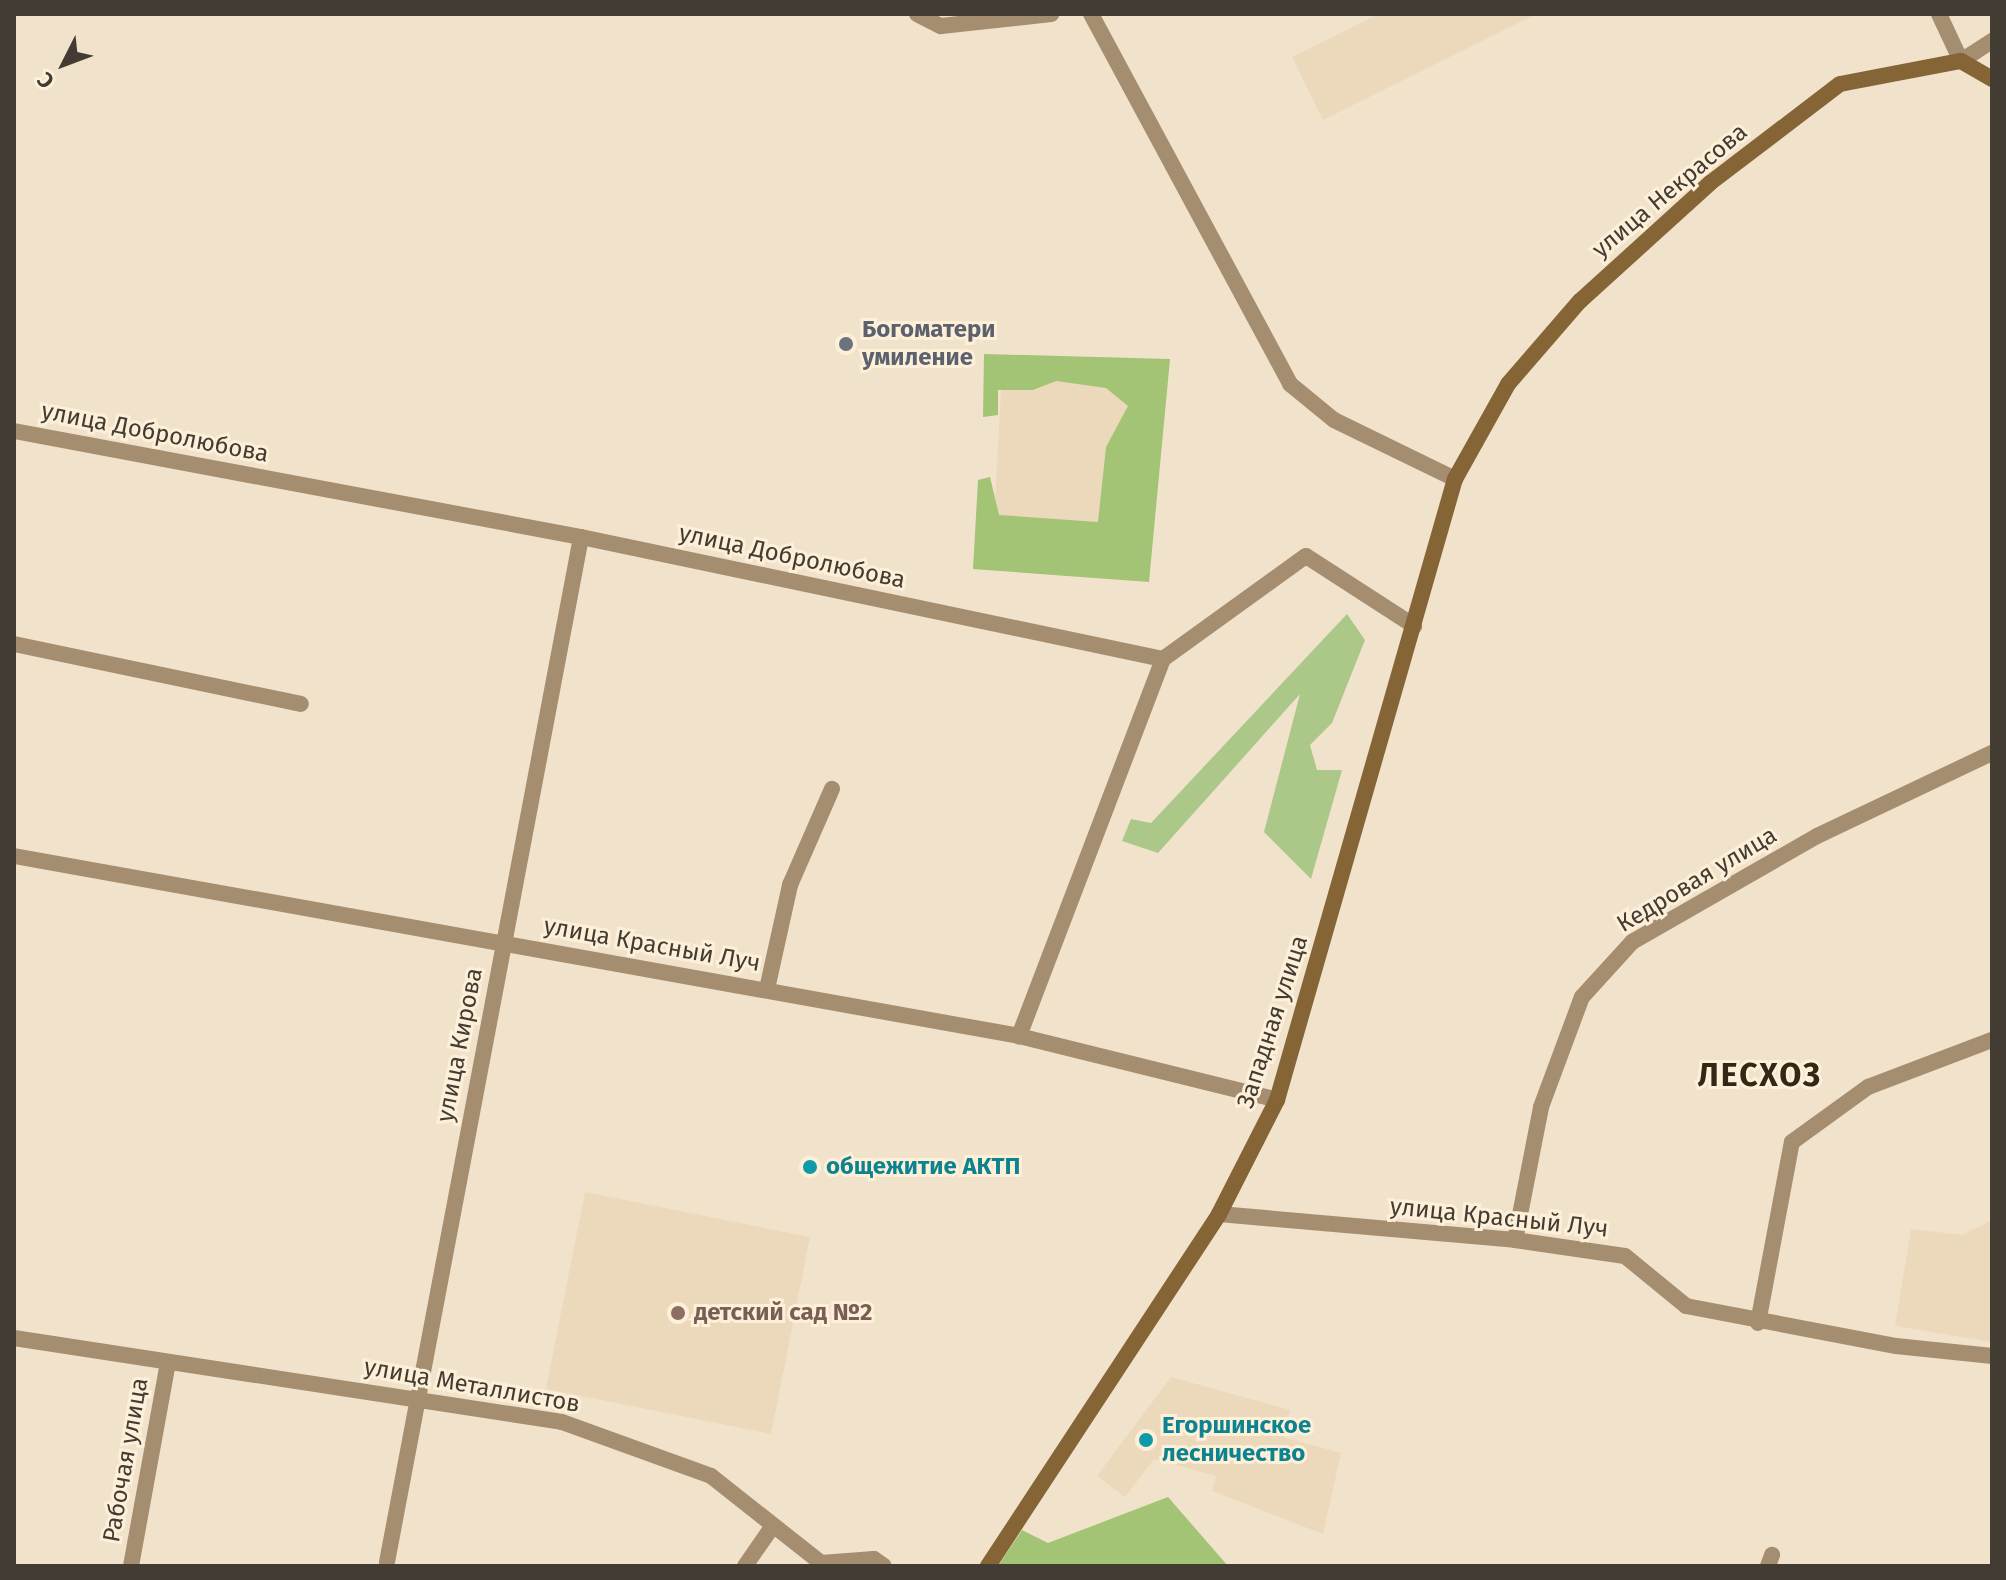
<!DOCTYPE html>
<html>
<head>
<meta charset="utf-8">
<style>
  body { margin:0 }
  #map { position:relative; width:2006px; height:1580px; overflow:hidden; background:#f1e2cc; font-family:"Fira Sans",sans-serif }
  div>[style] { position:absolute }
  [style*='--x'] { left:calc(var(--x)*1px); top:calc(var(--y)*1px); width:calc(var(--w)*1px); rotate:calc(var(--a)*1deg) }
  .built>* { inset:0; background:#ecd9bc }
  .green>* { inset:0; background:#acc889 }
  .forest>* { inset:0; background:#a2c474 }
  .street>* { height:16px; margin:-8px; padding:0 8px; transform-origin:8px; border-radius:8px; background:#a58e6f }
  .secondary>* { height:16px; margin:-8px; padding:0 8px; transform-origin:8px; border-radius:8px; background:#856435 }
  .dots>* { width:22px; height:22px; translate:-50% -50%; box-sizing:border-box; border:4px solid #feefd9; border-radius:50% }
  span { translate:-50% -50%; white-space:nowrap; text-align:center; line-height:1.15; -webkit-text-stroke:6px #feefd9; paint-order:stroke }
  .street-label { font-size:24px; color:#423c33 }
  .worship-label { font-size:24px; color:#5b616d; font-weight:700 }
  .left { translate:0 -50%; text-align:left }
  .culture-label { font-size:24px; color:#0d838f; font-weight:700 }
  .education-label { font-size:24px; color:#785e54; font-weight:700 }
  .district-label { font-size:32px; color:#332716; font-weight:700; letter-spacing:2px }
  .frame { position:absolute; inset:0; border:16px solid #423c33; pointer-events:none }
  .north { position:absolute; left:24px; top:24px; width:80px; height:80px; -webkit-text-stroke:6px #feefd9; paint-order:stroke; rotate:228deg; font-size:22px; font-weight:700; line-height:32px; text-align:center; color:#423c33 }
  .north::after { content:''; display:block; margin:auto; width:28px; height:36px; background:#423c33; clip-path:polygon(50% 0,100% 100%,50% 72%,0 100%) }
</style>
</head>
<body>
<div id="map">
  <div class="built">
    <div style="clip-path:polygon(1379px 14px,1536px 14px,1323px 120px,1292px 57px)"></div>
    <div style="clip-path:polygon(1002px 373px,1130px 380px,1121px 547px,993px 540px)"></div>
    <div style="clip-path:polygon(585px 1192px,810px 1237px,771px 1434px,546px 1389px)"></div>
    <div style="clip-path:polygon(1992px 1220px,1992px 1342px,1895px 1326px,1911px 1229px,1962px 1235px)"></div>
    <div style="clip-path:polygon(1171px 1377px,1290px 1410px,1283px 1437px,1341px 1453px,1323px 1534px,1212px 1491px,1216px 1476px,1154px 1459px,1125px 1497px,1097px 1476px)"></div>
  </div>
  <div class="green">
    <div style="clip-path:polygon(1347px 614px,1365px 640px,1332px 723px,1310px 745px,1317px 770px,1342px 770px,1311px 879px,1264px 832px,1300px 694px,1158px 853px,1122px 841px,1131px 819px,1151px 823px)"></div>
  </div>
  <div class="forest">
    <div style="clip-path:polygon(984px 354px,1170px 359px,1149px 582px,973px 569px,978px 480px,990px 477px,999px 515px,1098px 522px,1106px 447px,1128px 406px,1106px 388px,1056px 381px,1033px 390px,998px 390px,998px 415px,983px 417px)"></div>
    <div style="clip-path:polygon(1168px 1497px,1228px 1566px,998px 1566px,1022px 1530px,1048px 1543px)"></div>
  </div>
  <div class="street">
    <div style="--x:917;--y:14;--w:27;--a:27"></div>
    <div style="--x:1091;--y:14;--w:420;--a:61.7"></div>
    <div style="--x:1290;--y:384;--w:57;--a:39.3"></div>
    <div style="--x:1334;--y:420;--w:135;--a:26"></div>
    <div style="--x:1939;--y:14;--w:52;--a:64.9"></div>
    <div style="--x:1961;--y:61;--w:37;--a:-33"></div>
    <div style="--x:941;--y:26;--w:111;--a:-6.2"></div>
    <div style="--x:14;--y:431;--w:577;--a:10.59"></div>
    <div style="--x:581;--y:537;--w:595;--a:11.84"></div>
    <div style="--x:1163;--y:659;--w:404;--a:110.9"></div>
    <div style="--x:14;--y:644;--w:293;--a:11.8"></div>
    <div style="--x:1163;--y:659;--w:176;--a:-35.8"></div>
    <div style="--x:1306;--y:556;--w:129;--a:32.9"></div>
    <div style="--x:14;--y:856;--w:1021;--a:10.15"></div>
    <div style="--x:1019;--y:1036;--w:266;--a:13.9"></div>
    <div style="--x:767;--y:989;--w:107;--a:-77.5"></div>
    <div style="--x:790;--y:885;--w:105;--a:-66.4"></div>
    <div style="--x:1219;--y:1214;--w:297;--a:5"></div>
    <div style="--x:1515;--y:1240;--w:111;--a:8.3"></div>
    <div style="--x:1625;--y:1256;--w:79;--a:39.3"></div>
    <div style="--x:1686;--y:1306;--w:214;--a:10.8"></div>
    <div style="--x:1896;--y:1346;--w:97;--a:5.9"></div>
    <div style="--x:1515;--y:1240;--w:136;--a:-78.9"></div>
    <div style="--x:1541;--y:1107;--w:117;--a:-69.6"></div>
    <div style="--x:1582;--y:997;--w:74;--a:-47.7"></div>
    <div style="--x:1632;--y:942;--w:213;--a:-29.8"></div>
    <div style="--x:1817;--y:836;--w:194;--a:-25.4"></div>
    <div style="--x:1758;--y:1323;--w:184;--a:-79.4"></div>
    <div style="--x:1792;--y:1142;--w:94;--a:-35.9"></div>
    <div style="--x:1868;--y:1087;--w:133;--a:-20.8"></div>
    <div style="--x:14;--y:1338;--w:554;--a:8.71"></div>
    <div style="--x:562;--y:1422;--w:158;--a:19.9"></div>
    <div style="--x:711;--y:1476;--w:140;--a:38.3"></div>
    <div style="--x:821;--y:1563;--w:53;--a:-4.3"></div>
    <div style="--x:874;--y:1559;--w:12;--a:35"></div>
    <div style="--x:387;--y:1562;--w:1043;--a:-79.28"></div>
    <div style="--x:131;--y:1566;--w:207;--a:-79.7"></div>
    <div style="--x:745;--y:1566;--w:47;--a:-55.3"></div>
    <div style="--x:1768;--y:1566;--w:12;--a:-70"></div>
  </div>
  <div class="secondary">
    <div style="--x:988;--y:1566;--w:421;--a:-56.7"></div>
    <div style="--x:1219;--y:1214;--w:128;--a:-63"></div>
    <div style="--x:1277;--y:1100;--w:646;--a:-74.01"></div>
    <div style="--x:1455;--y:479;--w:109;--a:-60.8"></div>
    <div style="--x:1508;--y:384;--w:110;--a:-49.1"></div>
    <div style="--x:1580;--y:301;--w:176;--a:-42.2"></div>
    <div style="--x:1710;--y:183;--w:163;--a:-37.3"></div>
    <div style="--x:1840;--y:84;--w:123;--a:-10.8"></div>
    <div style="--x:1961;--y:61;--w:36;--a:30"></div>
  </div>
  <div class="dots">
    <div style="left:846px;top:344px;background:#6b7280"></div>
    <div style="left:810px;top:1167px;background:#0f9aa8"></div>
    <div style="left:678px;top:1313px;background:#8d6e63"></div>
    <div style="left:1146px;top:1440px;background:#0f9aa8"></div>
  </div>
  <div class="street-label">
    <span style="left:1670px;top:191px;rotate:-40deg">улица Некрасова</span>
    <span style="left:155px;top:433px;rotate:11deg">улица Добролюбова</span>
    <span style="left:792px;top:557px;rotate:12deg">улица Добролюбова</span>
    <span style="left:1697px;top:880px;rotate:-31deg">Кедровая улица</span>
    <span style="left:652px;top:945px;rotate:10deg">улица Красный Луч</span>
    <span style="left:1273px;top:1022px;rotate:-72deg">Западная улица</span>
    <span style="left:460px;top:1045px;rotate:-79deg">улица Кирова</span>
    <span style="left:1499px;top:1218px;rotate:6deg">улица Красный Луч</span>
    <span style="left:472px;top:1386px;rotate:10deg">улица Металлистов</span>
    <span style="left:126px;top:1460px;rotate:-80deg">Рабочая улица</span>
  </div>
  <div class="worship-label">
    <span class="left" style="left:862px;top:344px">Богоматери<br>умиление</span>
  </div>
  <div class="culture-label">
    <span class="left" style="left:826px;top:1167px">общежитие АКТП</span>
    <span class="left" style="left:1162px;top:1440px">Егоршинское<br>лесничество</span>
  </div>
  <div class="education-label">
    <span class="left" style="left:694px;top:1313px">детский сад №2</span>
  </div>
  <div class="district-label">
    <span style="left:1760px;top:1075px">ЛЕСХОЗ</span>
  </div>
  <div class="frame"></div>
  <div class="north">С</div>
</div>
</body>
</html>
